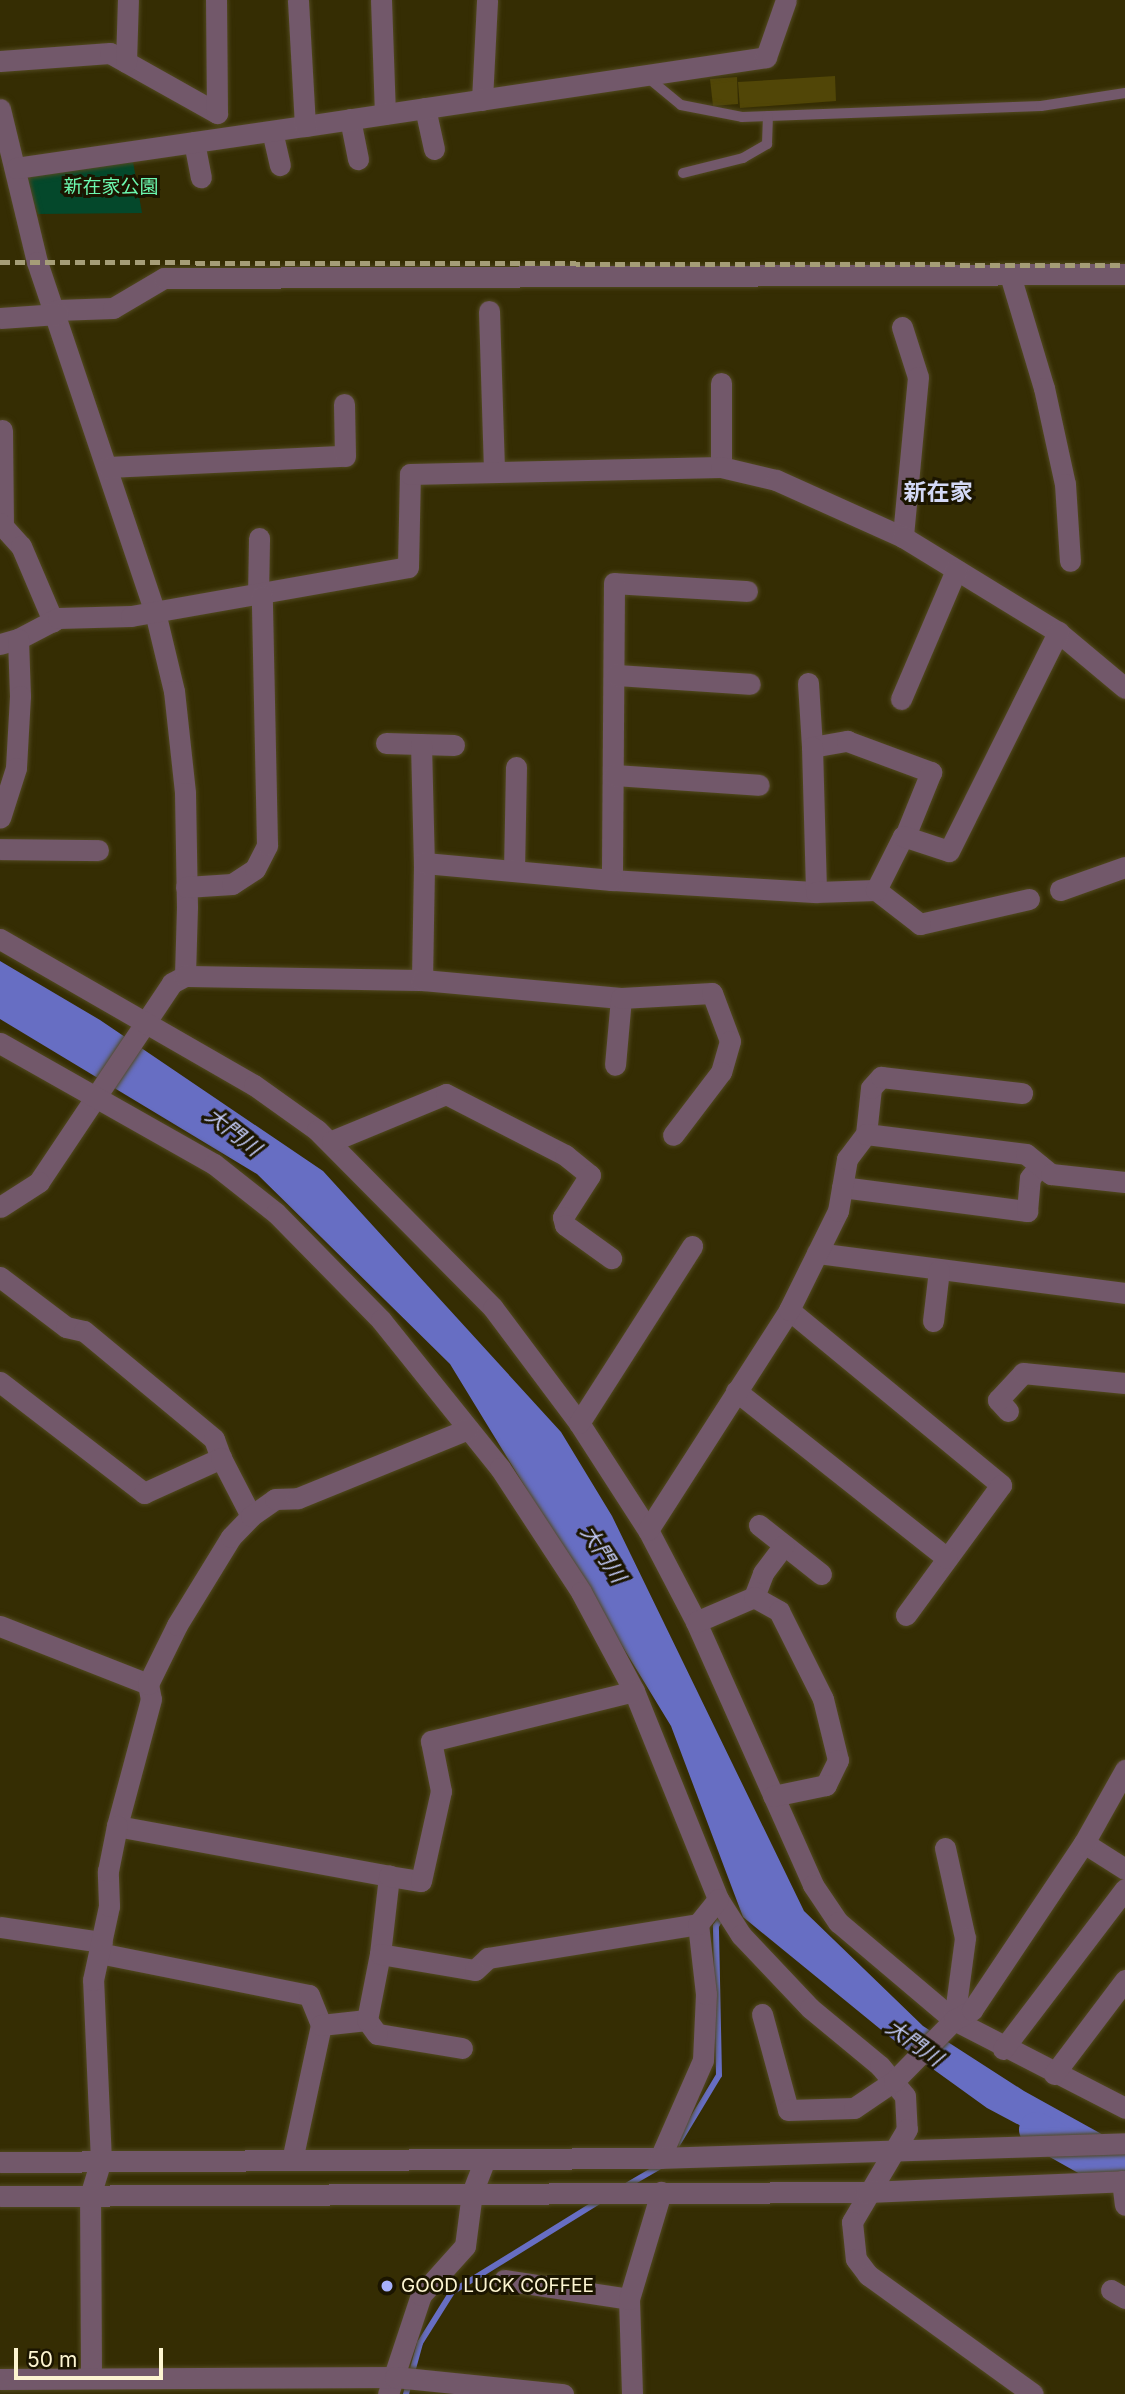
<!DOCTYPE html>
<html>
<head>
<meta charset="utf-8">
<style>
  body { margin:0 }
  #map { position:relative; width:1125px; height:2394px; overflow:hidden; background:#352d03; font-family:Inter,"Noto Sans JP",sans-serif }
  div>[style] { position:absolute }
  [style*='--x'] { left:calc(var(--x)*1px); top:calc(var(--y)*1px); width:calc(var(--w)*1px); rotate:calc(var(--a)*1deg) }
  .green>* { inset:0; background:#04482b }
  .water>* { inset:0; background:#676ec3 }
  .stream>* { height:6px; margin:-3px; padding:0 3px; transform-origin:3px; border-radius:3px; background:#676ec3 }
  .river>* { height:35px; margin:-17.5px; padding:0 17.5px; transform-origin:17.5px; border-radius:17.5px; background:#676ec3 }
  .building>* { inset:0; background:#514607 }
  .roads { filter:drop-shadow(0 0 2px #514920) drop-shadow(0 0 2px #514920) }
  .service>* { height:10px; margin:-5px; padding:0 5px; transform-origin:5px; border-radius:5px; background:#72586a }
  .minor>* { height:21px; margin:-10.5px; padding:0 10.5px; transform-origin:10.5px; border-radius:10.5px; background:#72586a }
  .tertiary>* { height:21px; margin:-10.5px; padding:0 10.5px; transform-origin:10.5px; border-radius:10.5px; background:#72586a }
  .rail>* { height:5px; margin-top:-2.5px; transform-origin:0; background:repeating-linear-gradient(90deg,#a59d77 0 10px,transparent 0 15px) }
  .dots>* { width:19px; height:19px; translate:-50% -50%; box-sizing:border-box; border:4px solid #1b1500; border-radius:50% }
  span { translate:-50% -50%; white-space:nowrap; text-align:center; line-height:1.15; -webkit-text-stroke:6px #1b1500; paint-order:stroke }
  .park-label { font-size:19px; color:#6cf8af }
  .poi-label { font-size:19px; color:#fdf5d1 }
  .left { translate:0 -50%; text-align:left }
  .water-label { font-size:21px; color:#c3caf7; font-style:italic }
  .quarter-label { font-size:23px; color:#d3d8f5; font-weight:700 }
  .scale { position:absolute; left:14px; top:2348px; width:149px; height:32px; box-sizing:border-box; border:4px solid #fdf5d1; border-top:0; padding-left:9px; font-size:21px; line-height:24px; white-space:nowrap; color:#fdf5d1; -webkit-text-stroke:5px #1b1500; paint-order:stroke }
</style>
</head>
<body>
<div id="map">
  <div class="green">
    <div style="clip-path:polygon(132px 156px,142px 213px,38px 214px,25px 176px)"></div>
  </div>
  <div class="water">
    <div style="clip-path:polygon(0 961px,100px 1020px,323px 1171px,561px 1432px,612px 1516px,804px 1911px,923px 2026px,1024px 2091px,1125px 2147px,1125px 2181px,987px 2108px,901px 2046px,743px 1917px,671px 1726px,450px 1364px,257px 1174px,0 1019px)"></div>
  </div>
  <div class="stream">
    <div style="--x:675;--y:2148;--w:85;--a:-58.9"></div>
    <div style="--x:719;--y:2075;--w:149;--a:-91.2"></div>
    <div style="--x:716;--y:1926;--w:13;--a:-58"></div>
    <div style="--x:626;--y:2186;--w:42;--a:-30.3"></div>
    <div style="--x:406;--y:2394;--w:53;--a:-74.6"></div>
    <div style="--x:420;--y:2343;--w:60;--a:-57.9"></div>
    <div style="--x:452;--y:2292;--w:175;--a:-31.7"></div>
  </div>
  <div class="river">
    <div style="--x:1036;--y:2129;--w:102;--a:29.3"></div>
  </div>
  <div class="building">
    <div style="clip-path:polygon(835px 76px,836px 101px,740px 108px,738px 82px)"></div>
    <div style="clip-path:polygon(737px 77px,738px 104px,713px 106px,710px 79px)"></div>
  </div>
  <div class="roads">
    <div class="service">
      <div style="--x:647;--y:77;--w:44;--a:39.5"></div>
      <div style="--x:681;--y:105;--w:62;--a:11.1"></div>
      <div style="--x:742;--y:117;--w:299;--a:-2.1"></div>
      <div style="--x:1041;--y:106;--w:85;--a:-8.8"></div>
      <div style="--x:683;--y:173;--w:62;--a:-14"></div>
      <div style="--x:743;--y:158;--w:28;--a:-30"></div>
      <div style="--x:767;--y:144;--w:28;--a:-88"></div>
    </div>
    <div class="minor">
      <div style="--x:381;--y:0;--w:114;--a:88"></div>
      <div style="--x:0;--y:61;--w:110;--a:-4.2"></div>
      <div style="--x:110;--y:53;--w:123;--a:29.3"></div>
      <div style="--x:217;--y:113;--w:113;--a:-90.5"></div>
      <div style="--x:126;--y:62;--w:62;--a:-88.2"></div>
      <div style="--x:482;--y:100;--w:100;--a:-87.1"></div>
      <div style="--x:425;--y:108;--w:42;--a:77.6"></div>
      <div style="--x:0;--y:109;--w:157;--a:76.4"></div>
      <div style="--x:37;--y:262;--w:369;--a:71.4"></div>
      <div style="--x:155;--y:612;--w:81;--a:76.5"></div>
      <div style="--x:174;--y:691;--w:103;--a:83.8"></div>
      <div style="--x:185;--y:793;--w:114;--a:89"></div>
      <div style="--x:187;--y:907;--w:69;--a:91.7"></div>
      <div style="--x:185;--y:976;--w:15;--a:152"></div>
      <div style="--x:172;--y:983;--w:239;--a:123.8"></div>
      <div style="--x:39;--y:1182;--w:46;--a:147.3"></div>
      <div style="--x:350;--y:119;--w:41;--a:78.7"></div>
      <div style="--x:305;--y:126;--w:466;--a:-8.5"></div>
      <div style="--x:766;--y:57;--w:60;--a:-70.7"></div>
      <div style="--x:272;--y:131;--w:35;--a:77"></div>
      <div style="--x:194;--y:142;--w:36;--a:79"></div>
      <div style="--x:16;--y:168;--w:292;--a:-8.3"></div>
      <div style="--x:305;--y:126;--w:126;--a:-93.2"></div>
      <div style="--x:1010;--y:275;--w:118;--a:73.3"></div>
      <div style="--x:1044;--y:388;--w:98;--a:77.7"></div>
      <div style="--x:1065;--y:484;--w:77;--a:86.3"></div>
      <div style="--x:57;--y:310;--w:56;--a:-2"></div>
      <div style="--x:113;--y:308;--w:59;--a:-30.5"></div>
      <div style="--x:164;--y:278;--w:961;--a:-0.24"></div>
      <div style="--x:489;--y:311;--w:157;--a:88.2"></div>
      <div style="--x:0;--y:318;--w:58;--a:-3.9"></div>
      <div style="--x:902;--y:327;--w:52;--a:72.3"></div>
      <div style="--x:918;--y:377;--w:161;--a:95.4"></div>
      <div style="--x:721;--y:383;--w:84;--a:90"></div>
      <div style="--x:2;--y:430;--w:92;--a:89.4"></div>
      <div style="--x:108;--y:467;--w:237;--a:-2.7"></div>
      <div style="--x:345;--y:456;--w:52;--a:-91.1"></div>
      <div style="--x:0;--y:523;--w:31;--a:48"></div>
      <div style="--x:21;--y:546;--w:82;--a:66.9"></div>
      <div style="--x:747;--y:591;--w:133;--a:-176.6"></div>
      <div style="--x:614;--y:583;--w:297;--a:90.4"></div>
      <div style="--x:612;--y:880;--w:204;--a:3.4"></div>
      <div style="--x:258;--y:597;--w:59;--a:-89"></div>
      <div style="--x:18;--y:639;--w:45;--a:-27.7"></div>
      <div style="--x:58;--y:618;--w:73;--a:-1.6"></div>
      <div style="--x:131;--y:616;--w:281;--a:-10"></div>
      <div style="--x:408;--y:567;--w:93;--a:-88.8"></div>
      <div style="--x:410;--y:474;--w:311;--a:-1.3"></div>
      <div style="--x:721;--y:467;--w:57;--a:13.3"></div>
      <div style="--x:776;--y:480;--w:139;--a:24.2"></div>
      <div style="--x:903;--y:537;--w:182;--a:31.5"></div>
      <div style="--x:1058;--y:632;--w:87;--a:39.9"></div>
      <div style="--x:0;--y:644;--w:19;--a:-16"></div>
      <div style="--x:18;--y:639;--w:57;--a:88"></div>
      <div style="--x:20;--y:696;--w:72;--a:93.2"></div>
      <div style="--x:16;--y:768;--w:52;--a:107.7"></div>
      <div style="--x:616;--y:675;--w:134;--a:3.8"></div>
      <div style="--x:808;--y:683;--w:64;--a:86.4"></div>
      <div style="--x:812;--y:747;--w:36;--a:-10"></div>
      <div style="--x:847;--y:741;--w:90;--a:20.3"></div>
      <div style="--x:931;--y:772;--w:69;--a:112.1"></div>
      <div style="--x:901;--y:699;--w:140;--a:-66.9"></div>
      <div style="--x:386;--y:743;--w:68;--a:1.7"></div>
      <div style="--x:421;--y:744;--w:119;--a:88.6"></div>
      <div style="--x:812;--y:747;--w:145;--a:88.4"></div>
      <div style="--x:816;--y:892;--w:60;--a:-1.9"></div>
      <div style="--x:614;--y:775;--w:145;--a:3.9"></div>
      <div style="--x:0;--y:849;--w:98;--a:0.6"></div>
      <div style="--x:514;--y:871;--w:104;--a:-88.9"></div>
      <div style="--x:186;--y:887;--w:46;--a:-3.7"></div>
      <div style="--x:232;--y:884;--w:27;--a:-33"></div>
      <div style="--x:255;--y:869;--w:27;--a:-63"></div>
      <div style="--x:267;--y:845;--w:249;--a:-91.2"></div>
      <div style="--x:1060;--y:890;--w:69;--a:-19.5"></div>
      <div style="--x:1029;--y:899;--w:112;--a:167.1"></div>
      <div style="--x:920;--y:924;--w:56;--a:-142.3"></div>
      <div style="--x:876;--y:890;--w:60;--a:-63.4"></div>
      <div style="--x:903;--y:836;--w:48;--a:18.1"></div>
      <div style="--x:949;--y:851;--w:245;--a:-63.5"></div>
      <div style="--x:0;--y:939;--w:293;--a:29.9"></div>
      <div style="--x:254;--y:1085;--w:77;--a:35.5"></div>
      <div style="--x:317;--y:1130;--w:250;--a:45.3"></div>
      <div style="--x:493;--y:1308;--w:144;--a:53.2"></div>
      <div style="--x:579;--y:1423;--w:127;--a:57.2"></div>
      <div style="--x:648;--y:1530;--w:104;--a:62.4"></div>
      <div style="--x:696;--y:1622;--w:288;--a:66"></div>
      <div style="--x:813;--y:1885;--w:45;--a:56"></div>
      <div style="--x:838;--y:1922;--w:152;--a:40.2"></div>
      <div style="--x:954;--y:2020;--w:192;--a:27.2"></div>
      <div style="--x:185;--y:976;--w:237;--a:1"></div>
      <div style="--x:422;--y:980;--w:117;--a:-89"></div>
      <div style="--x:424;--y:863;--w:189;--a:5.2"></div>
      <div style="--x:422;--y:980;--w:200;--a:5.2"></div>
      <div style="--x:621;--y:998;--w:67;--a:95.1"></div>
      <div style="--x:621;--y:998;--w:91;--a:-3.1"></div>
      <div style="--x:712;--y:993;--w:51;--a:69.4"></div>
      <div style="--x:730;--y:1041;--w:32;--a:106"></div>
      <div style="--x:721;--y:1072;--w:79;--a:127.3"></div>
      <div style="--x:0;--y:1043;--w:246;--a:29.5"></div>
      <div style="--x:214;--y:1164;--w:79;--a:38.3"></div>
      <div style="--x:276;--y:1213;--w:150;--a:45.5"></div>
      <div style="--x:381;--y:1320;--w:190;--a:51.2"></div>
      <div style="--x:500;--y:1468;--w:148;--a:56.8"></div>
      <div style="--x:581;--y:1592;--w:112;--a:61.8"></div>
      <div style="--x:634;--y:1691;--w:224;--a:68"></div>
      <div style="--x:718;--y:1899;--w:43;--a:57.4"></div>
      <div style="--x:741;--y:1935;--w:100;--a:46.6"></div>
      <div style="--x:810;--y:2008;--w:91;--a:39.6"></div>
      <div style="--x:880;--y:2066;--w:39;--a:50"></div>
      <div style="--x:905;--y:2096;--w:33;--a:87"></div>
      <div style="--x:907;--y:2129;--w:108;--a:120.6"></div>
      <div style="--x:852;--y:2222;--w:37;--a:84"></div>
      <div style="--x:856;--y:2259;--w:20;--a:53"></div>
      <div style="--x:868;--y:2275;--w:203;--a:35.8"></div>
      <div style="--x:866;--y:1134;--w:46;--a:-83.8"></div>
      <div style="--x:871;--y:1088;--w:15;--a:-48"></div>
      <div style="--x:881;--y:1077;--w:142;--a:6.5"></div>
      <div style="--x:332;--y:1141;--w:123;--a:-22.4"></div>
      <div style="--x:446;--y:1094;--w:134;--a:27.1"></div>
      <div style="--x:565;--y:1155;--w:32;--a:39"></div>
      <div style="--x:590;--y:1175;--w:50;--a:122.7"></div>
      <div style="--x:563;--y:1217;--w:8;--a:76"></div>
      <div style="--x:565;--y:1225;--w:57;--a:35.7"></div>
      <div style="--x:842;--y:1187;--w:187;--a:7.4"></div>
      <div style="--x:1027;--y:1211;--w:33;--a:-85"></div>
      <div style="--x:1030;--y:1178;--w:16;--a:-52"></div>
      <div style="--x:817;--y:1253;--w:311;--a:7.4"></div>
      <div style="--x:0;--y:1277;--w:83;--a:37.1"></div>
      <div style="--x:66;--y:1327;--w:18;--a:13"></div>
      <div style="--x:84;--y:1331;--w:169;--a:39.7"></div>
      <div style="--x:214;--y:1439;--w:20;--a:70"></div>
      <div style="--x:789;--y:1310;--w:275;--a:39.5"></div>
      <div style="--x:1001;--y:1485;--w:161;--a:126.2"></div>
      <div style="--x:933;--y:1321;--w:51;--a:-83.3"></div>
      <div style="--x:0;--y:1382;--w:182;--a:37.6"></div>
      <div style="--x:144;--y:1493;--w:85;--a:-24.4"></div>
      <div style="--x:221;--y:1458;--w:65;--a:62.7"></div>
      <div style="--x:736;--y:1391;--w:269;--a:38.4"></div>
      <div style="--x:1008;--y:1411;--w:15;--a:-132"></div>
      <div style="--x:998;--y:1400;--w:37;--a:-47"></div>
      <div style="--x:1023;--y:1373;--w:102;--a:5.6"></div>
      <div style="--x:579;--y:1423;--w:210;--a:-57.4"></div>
      <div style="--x:759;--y:1525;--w:79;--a:38.3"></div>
      <div style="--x:648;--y:1530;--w:261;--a:-57.3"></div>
      <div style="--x:789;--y:1310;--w:110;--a:-63.7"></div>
      <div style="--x:838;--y:1211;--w:53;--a:-80.2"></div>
      <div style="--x:847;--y:1159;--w:31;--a:-53"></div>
      <div style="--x:866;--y:1134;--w:161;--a:7.1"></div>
      <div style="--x:1026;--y:1154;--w:32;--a:39"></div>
      <div style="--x:1051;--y:1174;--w:74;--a:6.2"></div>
      <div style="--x:754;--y:1597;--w:26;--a:-69"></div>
      <div style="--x:763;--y:1573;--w:35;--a:-53"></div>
      <div style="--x:696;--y:1622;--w:63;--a:-23.3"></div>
      <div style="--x:754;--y:1597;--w:29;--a:29"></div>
      <div style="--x:779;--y:1611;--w:98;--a:63.4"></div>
      <div style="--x:823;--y:1699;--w:63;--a:76.2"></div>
      <div style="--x:838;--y:1760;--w:28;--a:116"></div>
      <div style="--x:826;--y:1785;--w:54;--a:168.3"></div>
      <div style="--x:0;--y:1626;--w:159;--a:21.4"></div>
      <div style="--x:148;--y:1684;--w:15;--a:79"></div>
      <div style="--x:151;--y:1699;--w:131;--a:105"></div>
      <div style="--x:117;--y:1826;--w:277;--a:10.4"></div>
      <div style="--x:148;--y:1684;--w:66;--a:-63.8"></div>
      <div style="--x:177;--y:1625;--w:103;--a:-58.5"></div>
      <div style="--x:231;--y:1537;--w:29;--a:-46"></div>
      <div style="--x:251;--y:1516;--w:29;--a:-35"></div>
      <div style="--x:275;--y:1499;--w:23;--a:-2"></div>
      <div style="--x:298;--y:1498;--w:183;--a:-22.1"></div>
      <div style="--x:1084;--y:1843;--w:49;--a:32.4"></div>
      <div style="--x:945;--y:1848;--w:92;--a:77.5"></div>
      <div style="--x:965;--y:1938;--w:83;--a:97.6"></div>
      <div style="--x:0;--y:1927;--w:103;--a:8.4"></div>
      <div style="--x:99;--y:1953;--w:214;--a:11.3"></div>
      <div style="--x:309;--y:1995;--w:32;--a:68"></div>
      <div style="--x:321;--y:2025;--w:138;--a:102.1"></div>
      <div style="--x:380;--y:1954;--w:79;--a:-83.4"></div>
      <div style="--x:389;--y:1876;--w:32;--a:9"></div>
      <div style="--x:421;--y:1881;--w:92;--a:-77.5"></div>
      <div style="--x:441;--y:1791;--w:51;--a:-101.3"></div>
      <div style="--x:431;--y:1741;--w:209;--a:-13.8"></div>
      <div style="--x:762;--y:2014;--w:99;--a:74.8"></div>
      <div style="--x:788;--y:2110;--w:66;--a:-1.7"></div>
      <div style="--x:854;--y:2108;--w:48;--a:-34"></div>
      <div style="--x:894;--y:2081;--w:86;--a:-45.5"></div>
      <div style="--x:954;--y:2020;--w:21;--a:-29"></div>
      <div style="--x:972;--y:2010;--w:201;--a:-56.2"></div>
      <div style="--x:1084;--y:1843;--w:84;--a:-60.7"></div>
      <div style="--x:321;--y:2025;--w:46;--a:-6.2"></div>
      <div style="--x:462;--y:2048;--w:86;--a:-170.6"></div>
      <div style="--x:377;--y:2034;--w:17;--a:-126"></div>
      <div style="--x:367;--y:2020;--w:67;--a:-78.9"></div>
      <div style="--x:380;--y:1954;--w:96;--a:9.6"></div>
      <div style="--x:475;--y:1970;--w:18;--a:-43"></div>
      <div style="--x:488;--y:1958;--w:213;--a:-9.2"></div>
      <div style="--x:1003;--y:2049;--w:201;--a:-52.7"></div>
      <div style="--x:1054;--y:2074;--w:118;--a:-52.9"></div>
      <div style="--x:660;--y:2158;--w:107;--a:-66.3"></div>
      <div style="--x:703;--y:2060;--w:66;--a:-87.4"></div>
      <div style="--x:706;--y:1994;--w:70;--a:-96.5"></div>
      <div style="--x:698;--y:1924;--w:32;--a:-51"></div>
      <div style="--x:1122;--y:2181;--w:24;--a:83"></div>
      <div style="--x:504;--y:2280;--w:126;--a:8.6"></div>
      <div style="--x:1111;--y:2290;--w:16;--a:30"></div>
      <div style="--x:91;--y:2376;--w:180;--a:-90.3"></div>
      <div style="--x:90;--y:2196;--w:37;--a:-73"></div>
      <div style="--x:101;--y:2161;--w:181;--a:-92.5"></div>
      <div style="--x:93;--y:1980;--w:76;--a:-77.8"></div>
      <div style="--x:109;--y:1906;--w:35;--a:-92"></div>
      <div style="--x:108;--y:1871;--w:46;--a:-78.7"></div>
      <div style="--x:388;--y:2394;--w:104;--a:-71.6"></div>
      <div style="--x:421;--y:2295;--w:66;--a:-48.1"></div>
      <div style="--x:465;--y:2246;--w:53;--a:-82.5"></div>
      <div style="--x:472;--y:2193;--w:36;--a:-69"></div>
      <div style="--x:632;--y:2394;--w:95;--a:-91.8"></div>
      <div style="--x:629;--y:2299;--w:112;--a:-73.3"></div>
    </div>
    <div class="tertiary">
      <div style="--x:0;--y:2162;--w:660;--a:-0.35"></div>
      <div style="--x:660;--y:2158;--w:465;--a:-1.8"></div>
      <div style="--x:0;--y:2196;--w:866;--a:-0.26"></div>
      <div style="--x:866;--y:2192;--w:259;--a:-2.4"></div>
      <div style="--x:0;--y:2379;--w:395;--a:-0.3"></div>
      <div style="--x:395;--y:2377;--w:169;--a:5.8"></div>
    </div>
  </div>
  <div class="rail">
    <div style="--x:0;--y:262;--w:1125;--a:0.15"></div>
  </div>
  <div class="dots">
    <div style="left:387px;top:2286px;background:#a7b1fc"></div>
  </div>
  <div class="park-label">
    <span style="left:111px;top:187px">新在家公園</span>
  </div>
  <div class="poi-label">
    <span class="left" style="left:401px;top:2286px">GOOD LUCK COFFEE</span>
  </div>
  <div class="water-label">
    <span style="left:233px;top:1132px;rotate:38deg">大門川</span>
    <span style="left:603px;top:1554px;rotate:57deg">大門川</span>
    <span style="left:914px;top:2043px;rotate:35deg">大門川</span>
  </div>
  <div class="quarter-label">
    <span style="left:938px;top:492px">新在家</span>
  </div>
  <div class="scale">50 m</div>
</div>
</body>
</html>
